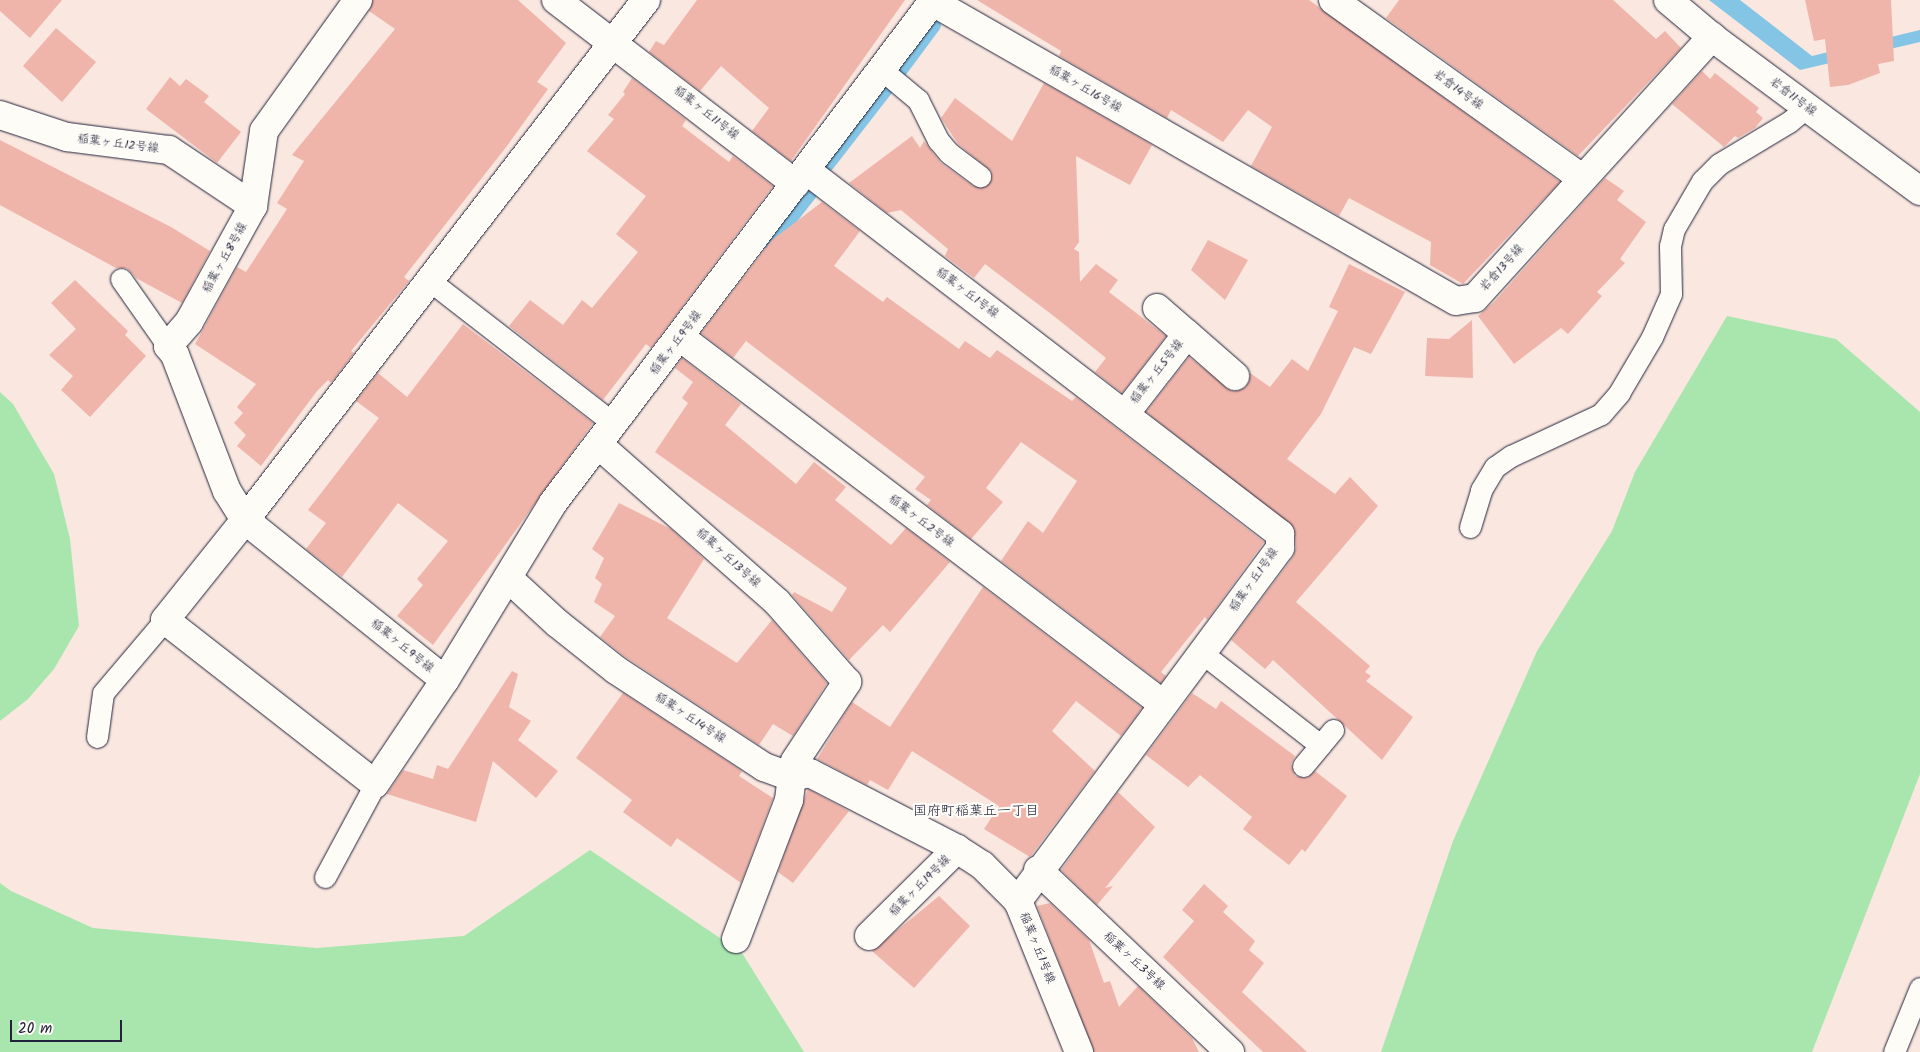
<!DOCTYPE html>
<html>
<head>
<meta charset="utf-8">
<style>
  body { margin:0 }
  #map { position:relative; width:1920px; height:1052px; overflow:hidden; background:#f9e7e0; font-family:Kalam,"Klee One",sans-serif }
  div>[style] { position:absolute }
  [style*='--x'] { left:calc(var(--x)*1px); top:calc(var(--y)*1px); width:calc(var(--w)*1px); rotate:calc(var(--a)*1deg) }
  .green>* { inset:0; background:#a9e6ad }
  .water>* { inset:0; background:#84c4e5 }
  .stream>* { height:11px; margin:-5.5px; padding:0 5.5px; transform-origin:5.5px; border-radius:5.5px; background:#84c4e5 }
  .building>* { inset:0; background:#efb5aa }
  .roads { filter:drop-shadow(0 0 1px #22223b) drop-shadow(0 0 1px #22223b) }
  .service>* { height:21px; margin:-10.5px; padding:0 10.5px; transform-origin:10.5px; border-radius:10.5px; background:#fdfcf7 }
  .minor>* { height:28px; margin:-14px; padding:0 14px; transform-origin:14px; border-radius:14px; background:#fdfcf7 }
  span { translate:-50% -50%; white-space:nowrap; text-align:center; line-height:1.15; -webkit-text-stroke:4.5px #fdfcf7; paint-order:stroke }
  .street-label { font-size:12px; color:#22223b }
  .neighbourhood-label { font-size:14px; color:#22223b }
  .scale { position:absolute; left:10px; top:1020px; width:112px; height:22px; box-sizing:border-box; border:2px solid #22223b; border-top:0; padding-left:6px; font-size:15px; line-height:18px; white-space:nowrap; color:#22223b; -webkit-text-stroke:4px #fdfcf7; paint-order:stroke }
</style>
</head>
<body>
<div id="map">
  <div class="green">
    <div style="clip-path:polygon(1727px 316px,1836px 339px,1920px 412px,1920px 774px,1812px 1052px,1381px 1052px,1453px 841px,1537px 651px,1612px 531px,1635px 472px)"></div>
    <div style="clip-path:polygon(0 392px,13px 404px,54px 474px,70px 539px,79px 626px,54px 669px,28px 699px,0 721px)"></div>
    <div style="clip-path:polygon(590px 850px,742px 953px,804px 1052px,0 1052px,0 883px,11px 891px,93px 928px,317px 948px,464px 936px)"></div>
  </div>
  <div class="water">
    <div style="clip-path:polygon(1709px 0,1740px 0,1812px 56px,1920px 30px,1920px 42px,1800px 70px)"></div>
  </div>
  <div class="stream">
    <div style="--x:901;--y:71;--w:57;--a:-53.5"></div>
    <div style="--x:828;--y:165;--w:98;--a:-52.1"></div>
    <div style="--x:770;--y:246;--w:70;--a:-52"></div>
  </div>
  <div class="building">
    <div style="clip-path:polygon(0 0,62px 0,30px 38px,0 11px)"></div>
    <div style="clip-path:polygon(373px 0,518px 0,566px 43px,537px 82px,548px 89px,507px 146px,404px 277px,409px 281px,351px 351px,354px 353px,331px 383px,328px 380px,317px 391px,261px 466px,237px 446px,246px 435px,234px 423px,243px 413px,237px 407px,256px 384px,195px 344px,237px 267px,246px 272px,287px 209px,277px 203px,304px 161px,292px 155px,395px 29px,369px 11px)"></div>
    <div style="clip-path:polygon(697px 0,905px 0,791px 161px,752px 131px,769px 108px,721px 66px,700px 91px,649px 52px,656px 41px,664px 45px)"></div>
    <div style="clip-path:polygon(977px 0,1309px 0,1560px 182px,1463px 284px,1430px 265px,1431px 242px,1349px 198px,1339px 216px,1251px 166px,1272px 127px,1248px 110px,1223px 142px,1171px 110px,1167px 118px,1059px 56px,1061px 51px)"></div>
    <div style="clip-path:polygon(1399px 0,1613px 0,1656px 39px,1665px 31px,1681px 48px,1578px 156px,1386px 18px)"></div>
    <div style="clip-path:polygon(1805px 0,1891px 0,1894px 61px,1878px 64px,1880px 73px,1848px 85px,1830px 87px,1825px 39px,1814px 41px)"></div>
    <div style="clip-path:polygon(56px 28px,96px 62px,62px 102px,23px 66px)"></div>
    <div style="clip-path:polygon(1702px 71px,1710px 79px,1715px 73px,1759px 108px,1756px 112px,1763px 118px,1755px 128px,1738px 138px,1735px 136px,1724px 147px,1672px 104px)"></div>
    <div style="clip-path:polygon(170px 77px,180px 86px,186px 79px,209px 96px,204px 102px,241px 132px,217px 163px,146px 109px)"></div>
    <div style="clip-path:polygon(632px 78px,686px 120px,682px 126px,729px 162px,733px 156px,773px 186px,651px 348px,646px 344px,603px 400px,509px 326px,530px 300px,563px 325px,582px 300px,592px 308px,638px 252px,616px 234px,646px 196px,587px 151px,614px 119px,608px 115px,625px 94px,623px 92px)"></div>
    <div style="clip-path:polygon(1044px 83px,1152px 145px,1130px 185px,1076px 156px,1079px 242px,1074px 249px,1079px 252px,1080px 282px,1096px 264px,1118px 280px,1109px 292px,1166px 336px,1122px 393px,1095px 372px,1106px 358px,1055px 317px,985px 264px,974px 278px,945px 256px,948px 249px,901px 210px,887px 213px,849px 183px,912px 136px,920px 148px,924px 141px,941px 163px,973px 186px,985px 187px,992px 178px,991px 171px,958px 144px,941px 118px,955px 98px,1012px 141px)"></div>
    <div style="clip-path:polygon(0 140px,171px 227px,210px 251px,182px 303px,136px 278px,127px 268px,116px 268px,0 205px)"></div>
    <div style="clip-path:polygon(1605px 178px,1624px 191px,1617px 200px,1646px 222px,1620px 259px,1625px 263px,1597px 292px,1602px 296px,1568px 334px,1561px 328px,1514px 364px,1478px 316px,1494px 302px)"></div>
    <div style="clip-path:polygon(822px 202px,860px 231px,834px 266px,883px 302px,887px 297px,959px 349px,965px 341px,990px 358px,997px 350px,1072px 401px,1076px 397px,1264px 542px,1207px 620px,1205px 617px,1161px 672px,1166px 676px,1161px 683px,1001px 561px,1028px 521px,1043px 533px,1077px 481px,1021px 442px,986px 488px,1003px 502px,971px 539px,927px 505px,931px 500px,915px 489px,925px 477px,746px 341px,733px 358px,701px 333px,772px 240px)"></div>
    <div style="clip-path:polygon(1208px 240px,1248px 260px,1225px 300px,1191px 270px)"></div>
    <div style="clip-path:polygon(1349px 264px,1405px 292px,1371px 354px,1354px 347px,1321px 414px,1287px 459px,1335px 494px,1350px 477px,1378px 506px,1296px 602px,1370px 666px,1365px 672px,1371px 676px,1366px 681px,1413px 717px,1382px 760px,1273px 660px,1265px 669px,1231px 640px,1293px 557px,1296px 548px,1294px 528px,1146px 412px,1189px 357px,1232px 391px,1246px 387px,1250px 373px,1270px 387px,1292px 359px,1308px 371px,1338px 311px,1329px 307px)"></div>
    <div style="clip-path:polygon(75px 280px,128px 331px,125px 335px,146px 356px,90px 417px,61px 390px,73px 376px,49px 355px,76px 329px,51px 303px)"></div>
    <div style="clip-path:polygon(1472px 320px,1473px 378px,1425px 376px,1427px 338px,1449px 339px)"></div>
    <div style="clip-path:polygon(463px 324px,593px 423px,433px 645px,397px 616px,423px 585px,417px 579px,448px 541px,398px 503px,342px 577px,306px 549px,326px 523px,308px 510px,379px 418px,356px 401px,378px 373px,407px 397px)"></div>
    <div style="clip-path:polygon(682px 358px,741px 404px,725px 425px,796px 484px,814px 462px,846px 487px,835px 500px,891px 545px,906px 528px,950px 562px,890px 632px,883px 625px,849px 660px,792px 595px,794px 592px,832px 612px,847px 588px,655px 452px,688px 403px,682px 398px,693px 382px,675px 368px)"></div>
    <div style="clip-path:polygon(619px 503px,671px 529px,704px 559px,667px 618px,737px 663px,772px 620px,827px 683px,793px 736px,773px 724px,759px 745px,624px 656px,600px 637px,615px 616px,594px 602px,602px 584px,595px 578px,604px 558px,592px 549px)"></div>
    <div style="clip-path:polygon(983px 587px,1142px 708px,1121px 736px,1076px 701px,1052px 731px,1095px 771px,1030px 857px,984px 829px,999px 806px,912px 751px,888px 790px,870px 780px,867px 785px,817px 759px,852px 702px,890px 727px)"></div>
    <div style="clip-path:polygon(512px 671px,518px 674px,509px 707px,531px 721px,518px 740px,558px 771px,536px 798px,493px 761px,476px 822px,387px 794px,403px 770px,433px 779px,437px 765px,448px 769px)"></div>
    <div style="clip-path:polygon(623px 693px,742px 771px,739px 776px,773px 798px,741px 883px,677px 838px,671px 847px,623px 812px,632px 800px,576px 758px)"></div>
    <div style="clip-path:polygon(1192px 693px,1216px 709px,1221px 701px,1295px 756px,1291px 764px,1295px 776px,1307px 778px,1315px 771px,1347px 796px,1305px 852px,1302px 849px,1289px 865px,1243px 829px,1252px 817px,1200px 775px,1188px 787px,1146px 755px)"></div>
    <div style="clip-path:polygon(808px 789px,849px 811px,793px 883px,778px 872px)"></div>
    <div style="clip-path:polygon(1118px 792px,1155px 827px,1105px 888px,1113px 886px,1097px 905px,1061px 870px)"></div>
    <div style="clip-path:polygon(1204px 884px,1228px 906px,1223px 912px,1255px 941px,1249px 950px,1264px 963px,1242px 992px,1307px 1052px,1263px 1052px,1163px 957px,1194px 921px,1182px 910px)"></div>
    <div style="clip-path:polygon(939px 896px,970px 926px,914px 988px,872px 951px)"></div>
    <div style="clip-path:polygon(1050px 903px,1089px 940px,1104px 983px,1110px 981px,1119px 1007px,1138px 986px,1192px 1038px,1199px 1052px,1094px 1052px,1037px 906px)"></div>
  </div>
  <div class="roads">
    <div class="service">
      <div style="--x:882;--y:70;--w:47;--a:39.8"></div>
      <div style="--x:918;--y:100;--w:45;--a:63.4"></div>
      <div style="--x:938;--y:140;--w:17;--a:50"></div>
      <div style="--x:949;--y:153;--w:39;--a:37"></div>
      <div style="--x:121;--y:279;--w:82;--a:55"></div>
      <div style="--x:430;--y:281;--w:232;--a:37.8"></div>
      <div style="--x:1470;--y:527;--w:39;--a:-73"></div>
      <div style="--x:1481;--y:490;--w:27;--a:-59"></div>
      <div style="--x:1495;--y:467;--w:19;--a:-35"></div>
      <div style="--x:1511;--y:456;--w:99;--a:-25"></div>
      <div style="--x:1601;--y:414;--w:28;--a:-49"></div>
      <div style="--x:1619;--y:393;--w:65;--a:-59.5"></div>
      <div style="--x:1652;--y:337;--w:47;--a:-66.2"></div>
      <div style="--x:1671;--y:294;--w:48;--a:-91.2"></div>
      <div style="--x:1670;--y:246;--w:17;--a:-77"></div>
      <div style="--x:1674;--y:229;--w:56;--a:-59.7"></div>
      <div style="--x:1702;--y:181;--w:24;--a:-45"></div>
      <div style="--x:1719;--y:164;--w:82;--a:-31"></div>
      <div style="--x:1789;--y:122;--w:23;--a:-40"></div>
      <div style="--x:1202;--y:653;--w:150;--a:37.9"></div>
      <div style="--x:97;--y:737;--w:44;--a:-82.2"></div>
      <div style="--x:103;--y:693;--w:96;--a:-49.7"></div>
      <div style="--x:1303;--y:766;--w:47;--a:-50.2"></div>
      <div style="--x:325;--y:877;--w:106;--a:-61.7"></div>
      <div style="--x:1894;--y:1052;--w:69;--a:-67.9"></div>
    </div>
    <div class="minor">
      <div style="--x:358;--y:0;--w:161;--a:125.7"></div>
      <div style="--x:264;--y:131;--w:76;--a:98.3"></div>
      <div style="--x:253;--y:206;--w:132;--a:118.9"></div>
      <div style="--x:189;--y:322;--w:32;--a:131"></div>
      <div style="--x:168;--y:346;--w:11;--a:52"></div>
      <div style="--x:175;--y:355;--w:146;--a:69.1"></div>
      <div style="--x:227;--y:491;--w:34;--a:58"></div>
      <div style="--x:245;--y:520;--w:128;--a:128.7"></div>
      <div style="--x:165;--y:620;--w:266;--a:38"></div>
      <div style="--x:375;--y:784;--w:125;--a:-56.1"></div>
      <div style="--x:556;--y:0;--w:302;--a:37.5"></div>
      <div style="--x:646;--y:0;--w:657;--a:127.64"></div>
      <div style="--x:245;--y:520;--w:256;--a:38.7"></div>
      <div style="--x:445;--y:680;--w:207;--a:-58.6"></div>
      <div style="--x:553;--y:503;--w:631;--a:-52.86"></div>
      <div style="--x:1333;--y:0;--w:307;--a:35.6"></div>
      <div style="--x:1668;--y:0;--w:57;--a:40.1"></div>
      <div style="--x:1712;--y:37;--w:259;--a:36.5"></div>
      <div style="--x:933;--y:2;--w:602;--a:29.76"></div>
      <div style="--x:1456;--y:301;--w:19;--a:-9"></div>
      <div style="--x:1475;--y:298;--w:353;--a:-47.8"></div>
      <div style="--x:0;--y:115;--w:71;--a:18.2"></div>
      <div style="--x:67;--y:137;--w:103;--a:7.3"></div>
      <div style="--x:169;--y:150;--w:101;--a:33.7"></div>
      <div style="--x:806;--y:170;--w:598;--a:37.52"></div>
      <div style="--x:1280;--y:534;--w:14;--a:90"></div>
      <div style="--x:1280;--y:548;--w:440;--a:126.6"></div>
      <div style="--x:1018;--y:901;--w:163;--a:68"></div>
      <div style="--x:1157;--y:308;--w:40;--a:41"></div>
      <div style="--x:680;--y:337;--w:607;--a:37.23"></div>
      <div style="--x:1125;--y:414;--w:101;--a:-52.2"></div>
      <div style="--x:1187;--y:334;--w:64;--a:41.2"></div>
      <div style="--x:508;--y:578;--w:67;--a:42.6"></div>
      <div style="--x:557;--y:623;--w:75;--a:38.5"></div>
      <div style="--x:616;--y:670;--w:177;--a:33.2"></div>
      <div style="--x:764;--y:767;--w:30;--a:20"></div>
      <div style="--x:792;--y:777;--w:16;--a:-79"></div>
      <div style="--x:795;--y:761;--w:95;--a:-56.6"></div>
      <div style="--x:847;--y:682;--w:106;--a:-131.2"></div>
      <div style="--x:777;--y:602;--w:239;--a:-138.6"></div>
      <div style="--x:1038;--y:870;--w:265;--a:43.5"></div>
      <div style="--x:869;--y:936;--w:124;--a:-44.7"></div>
      <div style="--x:957;--y:849;--w:30;--a:33"></div>
      <div style="--x:982;--y:865;--w:51;--a:45"></div>
      <div style="--x:736;--y:939;--w:149;--a:-69.1"></div>
      <div style="--x:789;--y:800;--w:23;--a:-83"></div>
      <div style="--x:792;--y:777;--w:18;--a:-13"></div>
      <div style="--x:810;--y:773;--w:165;--a:27.3"></div>
    </div>
  </div>
  <div class="street-label">
    <span style="left:1085px;top:89px;rotate:30deg">稲葉ヶ丘16号線</span>
    <span style="left:1458px;top:90px;rotate:36deg">岩倉14号線</span>
    <span style="left:1793px;top:97px;rotate:37deg">岩倉11号線</span>
    <span style="left:706px;top:113px;rotate:38deg">稲葉ヶ丘11号線</span>
    <span style="left:118px;top:144px;rotate:7deg">稲葉ヶ丘12号線</span>
    <span style="left:225px;top:258px;rotate:-61deg">稲葉ヶ丘8号線</span>
    <span style="left:1502px;top:268px;rotate:-48deg">岩倉13号線</span>
    <span style="left:967px;top:293px;rotate:37deg">稲葉ヶ丘1号線</span>
    <span style="left:676px;top:343px;rotate:-53deg">稲葉ヶ丘9号線</span>
    <span style="left:1157px;top:372px;rotate:-52deg">稲葉ヶ丘5号線</span>
    <span style="left:921px;top:521px;rotate:37deg">稲葉ヶ丘2号線</span>
    <span style="left:728px;top:558px;rotate:42deg">稲葉ヶ丘13号線</span>
    <span style="left:1254px;top:580px;rotate:-55deg">稲葉ヶ丘1号線</span>
    <span style="left:402px;top:646px;rotate:39deg">稲葉ヶ丘9号線</span>
    <span style="left:690px;top:718px;rotate:33deg">稲葉ヶ丘14号線</span>
    <span style="left:920px;top:886px;rotate:-45deg">稲葉ヶ丘19号線</span>
    <span style="left:1037px;top:948px;rotate:68deg">稲葉ヶ丘1号線</span>
    <span style="left:1134px;top:961px;rotate:43deg">稲葉ヶ丘3号線</span>
  </div>
  <div class="neighbourhood-label">
    <span style="left:976px;top:811px">国府町稲葉丘一丁目</span>
  </div>
  <div class="scale">20 m</div>
</div>
</body>
</html>
